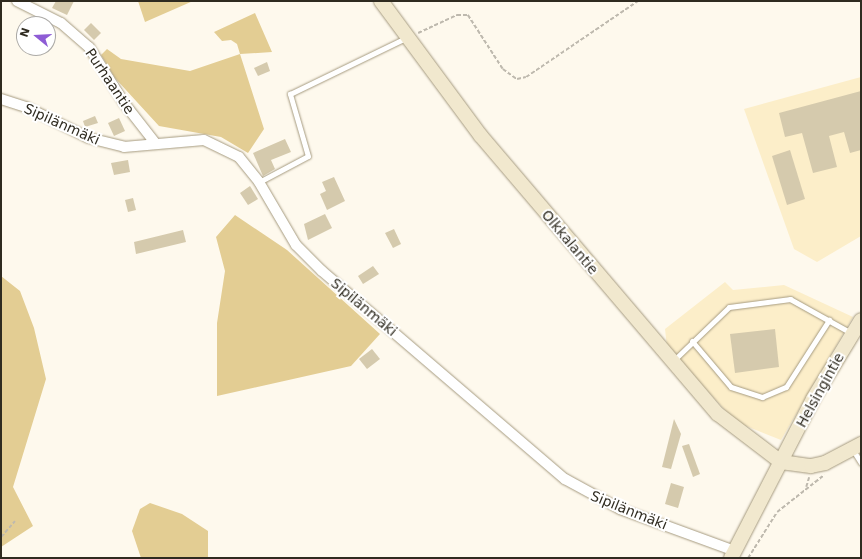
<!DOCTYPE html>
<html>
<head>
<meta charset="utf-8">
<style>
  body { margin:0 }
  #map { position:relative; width:862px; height:559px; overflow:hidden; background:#fef9ed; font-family:"DejaVu Sans",sans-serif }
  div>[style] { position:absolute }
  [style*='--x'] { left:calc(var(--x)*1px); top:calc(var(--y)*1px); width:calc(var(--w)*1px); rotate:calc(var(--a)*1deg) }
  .built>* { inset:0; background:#fceec9 }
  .green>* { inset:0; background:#e3cd93 }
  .building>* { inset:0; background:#d5caad }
  .path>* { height:1.5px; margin-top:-0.75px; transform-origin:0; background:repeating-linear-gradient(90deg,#beb9ae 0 4px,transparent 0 6px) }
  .roads { filter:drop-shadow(0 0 1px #a69b80) drop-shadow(0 0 1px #a69b80) }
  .lane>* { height:5px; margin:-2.5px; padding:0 2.5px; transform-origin:2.5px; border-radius:2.5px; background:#fff }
  .street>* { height:10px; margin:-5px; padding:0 5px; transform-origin:5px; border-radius:5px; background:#fff }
  .secondary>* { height:14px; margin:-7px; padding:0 7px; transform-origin:7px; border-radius:7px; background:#f1e8ce }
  span { translate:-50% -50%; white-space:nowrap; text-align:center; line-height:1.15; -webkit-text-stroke:4px #fff; paint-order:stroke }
  .street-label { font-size:14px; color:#2f2b20 }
  .frame { position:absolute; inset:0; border:2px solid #2f2b20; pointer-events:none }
  .north { position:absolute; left:16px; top:16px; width:40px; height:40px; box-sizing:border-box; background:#fff; border:1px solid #acaaa6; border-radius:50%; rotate:288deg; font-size:11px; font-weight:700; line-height:16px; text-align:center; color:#2f2b20 }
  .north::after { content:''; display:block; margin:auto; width:14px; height:18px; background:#8e5cd5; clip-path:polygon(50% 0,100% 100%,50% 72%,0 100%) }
</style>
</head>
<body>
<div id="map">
  <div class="built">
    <div style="clip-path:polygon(861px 77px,861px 236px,817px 262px,794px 249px,744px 109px)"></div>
    <div style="clip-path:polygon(725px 282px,733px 290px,784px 285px,853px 317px,781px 440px,736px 422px,667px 347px,665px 329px)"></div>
  </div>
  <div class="green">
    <div style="clip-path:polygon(138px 1px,193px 1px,145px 22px)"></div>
    <div style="clip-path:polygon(255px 13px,272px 52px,240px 54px,264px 129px,248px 153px,221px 137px,159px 126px,115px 78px,101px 55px,107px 49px,121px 59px,190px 71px,240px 54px,237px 44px,231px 40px,222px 41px,214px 32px)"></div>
    <div style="clip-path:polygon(235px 215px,287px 250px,380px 334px,351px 366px,217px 396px,217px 323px,225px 271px,216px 237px)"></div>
    <div style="clip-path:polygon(1px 276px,20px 291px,34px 328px,46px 379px,13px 487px,33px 526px,1px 547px)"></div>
    <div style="clip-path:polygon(150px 503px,182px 514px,208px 531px,208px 558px,141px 558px,132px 531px,140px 509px)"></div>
  </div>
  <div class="building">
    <div style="clip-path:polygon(56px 1px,74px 1px,67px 15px,52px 8px)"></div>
    <div style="clip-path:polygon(91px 23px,101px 33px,94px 40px,84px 30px)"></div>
    <div style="clip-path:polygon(267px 62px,270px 71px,258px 76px,254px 68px)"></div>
    <div style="clip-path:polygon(861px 91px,861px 150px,850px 153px,844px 132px,829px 136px,837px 167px,813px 173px,802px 133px,785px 137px,779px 113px)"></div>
    <div style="clip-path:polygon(95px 116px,98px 123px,85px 127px,83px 121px)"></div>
    <div style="clip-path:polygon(119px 118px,125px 131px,114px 136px,108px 123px)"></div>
    <div style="clip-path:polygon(285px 139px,291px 152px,271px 160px,275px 169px,263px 176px,253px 153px)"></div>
    <div style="clip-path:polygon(790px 150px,805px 199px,787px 205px,772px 156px)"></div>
    <div style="clip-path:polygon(128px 160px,130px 172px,114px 175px,111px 163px)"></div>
    <div style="clip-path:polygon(334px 177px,345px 201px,327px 210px,320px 194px,326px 191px,322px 182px)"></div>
    <div style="clip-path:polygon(250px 186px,258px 199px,248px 205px,240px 193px)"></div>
    <div style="clip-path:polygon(133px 198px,136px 210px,128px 212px,125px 200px)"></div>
    <div style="clip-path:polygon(325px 214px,332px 228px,308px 240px,304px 224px)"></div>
    <div style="clip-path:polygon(394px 229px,401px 244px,393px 248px,385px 233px)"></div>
    <div style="clip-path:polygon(183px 230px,186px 242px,136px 254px,134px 242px)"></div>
    <div style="clip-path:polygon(373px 266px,379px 274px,363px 284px,358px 276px)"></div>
    <div style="clip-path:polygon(775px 329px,779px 367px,735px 373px,730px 334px)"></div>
    <div style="clip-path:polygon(372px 349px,380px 359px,367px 369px,359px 359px)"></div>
    <div style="clip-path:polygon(674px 419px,681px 434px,671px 469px,662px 467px)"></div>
    <div style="clip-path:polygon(689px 444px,700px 474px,693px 477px,682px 446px)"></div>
    <div style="clip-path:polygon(671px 483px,684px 487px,678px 508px,665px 504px)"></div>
  </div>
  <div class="path">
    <div style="--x:418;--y:33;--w:43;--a:-24.8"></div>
    <div style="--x:457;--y:15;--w:11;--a:0"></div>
    <div style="--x:468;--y:15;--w:64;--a:57.1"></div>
    <div style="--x:503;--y:69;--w:17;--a:36"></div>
    <div style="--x:517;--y:79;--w:9;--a:-13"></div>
    <div style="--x:526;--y:77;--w:135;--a:-34.2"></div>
    <div style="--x:806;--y:487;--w:10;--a:-73"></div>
    <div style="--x:1;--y:537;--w:21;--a:-49"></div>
    <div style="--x:748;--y:558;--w:54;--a:-57.8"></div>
    <div style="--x:777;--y:512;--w:60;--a:-38.2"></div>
  </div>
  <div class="roads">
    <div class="lane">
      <div style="--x:259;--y:182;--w:55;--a:-28"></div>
      <div style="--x:308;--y:156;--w:65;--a:-106.2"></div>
      <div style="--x:290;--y:94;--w:129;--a:-25.8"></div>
      <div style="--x:692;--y:341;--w:60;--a:49.7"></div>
      <div style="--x:731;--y:387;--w:33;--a:18"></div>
      <div style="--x:762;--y:397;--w:26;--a:-23"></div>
      <div style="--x:786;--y:387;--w:80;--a:-57.3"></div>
      <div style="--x:674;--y:360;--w:76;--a:-43.9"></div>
      <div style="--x:729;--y:307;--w:62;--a:-7.5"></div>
      <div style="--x:790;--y:299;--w:70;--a:29.1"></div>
      <div style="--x:853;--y:450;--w:15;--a:58"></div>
    </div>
    <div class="street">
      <div style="--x:17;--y:1;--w:49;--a:26.6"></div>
      <div style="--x:61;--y:23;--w:37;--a:41"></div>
      <div style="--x:89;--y:47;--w:66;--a:58"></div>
      <div style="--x:124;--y:103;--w:52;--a:52"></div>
      <div style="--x:1;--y:99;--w:26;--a:18"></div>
      <div style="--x:26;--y:107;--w:70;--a:26.2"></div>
      <div style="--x:89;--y:138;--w:36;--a:14"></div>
      <div style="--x:124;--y:147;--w:80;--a:-5"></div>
      <div style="--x:204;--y:140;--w:39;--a:26"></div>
      <div style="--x:239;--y:157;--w:32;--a:51"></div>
      <div style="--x:259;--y:182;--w:73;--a:59.6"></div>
      <div style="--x:296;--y:245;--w:37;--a:45"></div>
      <div style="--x:322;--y:271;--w:320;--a:40.6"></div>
      <div style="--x:565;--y:479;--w:63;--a:28.6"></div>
      <div style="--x:620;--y:509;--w:122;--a:20.1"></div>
    </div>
    <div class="secondary">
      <div style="--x:381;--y:1;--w:168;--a:53.5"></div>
      <div style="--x:481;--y:136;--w:365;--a:49.6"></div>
      <div style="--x:718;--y:414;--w:79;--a:37.3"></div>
      <div style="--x:781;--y:462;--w:30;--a:8"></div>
      <div style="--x:811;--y:466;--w:14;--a:-12"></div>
      <div style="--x:825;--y:463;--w:41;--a:-27.8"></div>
      <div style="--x:731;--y:558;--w:179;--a:-62.7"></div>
      <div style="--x:813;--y:399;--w:92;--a:-58.7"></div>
    </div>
  </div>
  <div class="street-label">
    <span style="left:110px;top:81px;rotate:56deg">Purhaantie</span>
    <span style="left:62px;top:124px;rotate:24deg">Sipilänmäki</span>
    <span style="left:570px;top:242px;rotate:50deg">Olkkalantie</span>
    <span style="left:364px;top:307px;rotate:40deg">Sipilänmäki</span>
    <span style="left:820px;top:390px;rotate:-61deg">Helsingintie</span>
    <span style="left:629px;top:510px;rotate:22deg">Sipilänmäki</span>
  </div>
  <div class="frame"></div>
  <div class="north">N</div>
</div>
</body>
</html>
